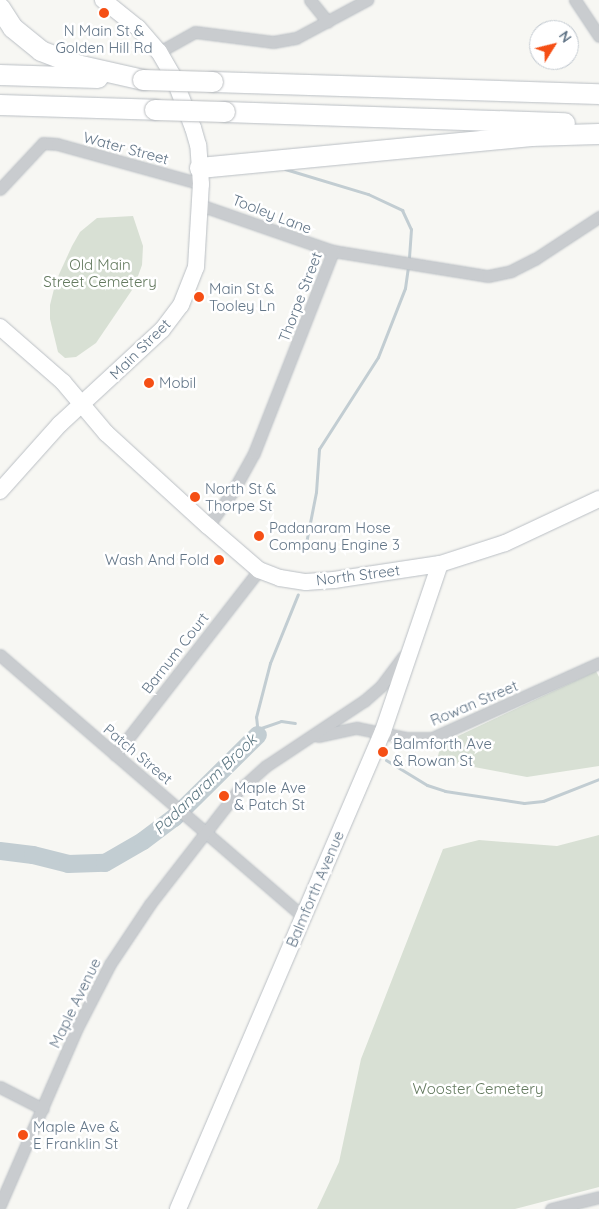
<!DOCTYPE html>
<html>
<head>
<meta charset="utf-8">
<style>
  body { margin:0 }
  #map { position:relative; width:599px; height:1209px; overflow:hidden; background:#f7f7f3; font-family:Quicksand,sans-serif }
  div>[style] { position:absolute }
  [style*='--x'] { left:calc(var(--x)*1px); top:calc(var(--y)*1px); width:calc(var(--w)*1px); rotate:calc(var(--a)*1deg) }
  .green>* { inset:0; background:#d8e0d4 }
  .stream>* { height:3px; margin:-1.5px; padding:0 1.5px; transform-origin:1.5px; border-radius:1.5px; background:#c2cdd2 }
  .river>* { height:18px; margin:-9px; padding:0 9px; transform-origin:9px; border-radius:9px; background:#c2cdd2 }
  .roads { filter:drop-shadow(0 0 1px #babfc4) drop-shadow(0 0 1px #babfc4) }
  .street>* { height:11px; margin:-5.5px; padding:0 5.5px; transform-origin:5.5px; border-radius:5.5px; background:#c9cccf }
  .secondary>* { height:16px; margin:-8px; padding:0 8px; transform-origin:8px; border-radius:8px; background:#fff }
  .highway>* { height:20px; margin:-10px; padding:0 10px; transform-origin:10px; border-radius:10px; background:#fff }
  .bridges { filter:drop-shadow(0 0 1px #babdc0) drop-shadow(0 0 1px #babdc0) }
  .highway-bridge>* { height:20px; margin:-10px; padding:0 10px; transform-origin:10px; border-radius:10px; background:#fff }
  .dots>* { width:14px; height:14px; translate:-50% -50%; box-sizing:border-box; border:2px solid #fff; border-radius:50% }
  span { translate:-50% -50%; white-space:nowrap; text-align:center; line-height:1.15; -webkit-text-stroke:5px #fff; paint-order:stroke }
  .poi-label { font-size:15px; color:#637688 }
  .left { translate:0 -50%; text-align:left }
  .right { translate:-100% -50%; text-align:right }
  .street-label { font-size:15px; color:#637688 }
  .park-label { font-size:15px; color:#63795e }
  .water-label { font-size:16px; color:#5f7984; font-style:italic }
  .north { position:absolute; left:529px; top:20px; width:50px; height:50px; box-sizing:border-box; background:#fff; border:1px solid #c1c8cf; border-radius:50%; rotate:54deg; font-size:14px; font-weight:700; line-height:20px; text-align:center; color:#637688 }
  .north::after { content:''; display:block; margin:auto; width:18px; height:22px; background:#f54f15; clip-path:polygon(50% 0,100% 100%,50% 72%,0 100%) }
</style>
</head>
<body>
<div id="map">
  <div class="green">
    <div style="clip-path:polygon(133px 216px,143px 246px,142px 265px,134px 287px,96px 343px,76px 357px,65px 358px,58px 352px,50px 319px,50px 305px,56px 281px,72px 246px,80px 232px,97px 218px)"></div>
    <div style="clip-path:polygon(596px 671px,599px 677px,599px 766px,527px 777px,437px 760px,441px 744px)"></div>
    <div style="clip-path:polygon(599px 835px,599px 1187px,515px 1209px,317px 1209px,339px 1162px,361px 1059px,443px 849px,479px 840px,557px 846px)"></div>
  </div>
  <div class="stream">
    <div style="--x:285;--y:169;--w:87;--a:16.8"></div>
    <div style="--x:368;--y:194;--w:38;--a:25"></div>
    <div style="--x:402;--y:210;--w:21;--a:65"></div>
    <div style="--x:411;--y:229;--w:31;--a:94"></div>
    <div style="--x:306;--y:543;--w:52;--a:-78.9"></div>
    <div style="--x:316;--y:492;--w:43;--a:-86"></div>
    <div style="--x:319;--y:449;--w:109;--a:-57.3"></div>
    <div style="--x:378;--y:357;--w:74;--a:-68.6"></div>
    <div style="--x:405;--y:288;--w:22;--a:-82"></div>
    <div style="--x:259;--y:734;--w:6;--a:-72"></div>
    <div style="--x:261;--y:728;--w:21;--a:-19"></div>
    <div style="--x:281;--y:721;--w:14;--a:8"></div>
    <div style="--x:258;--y:735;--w:18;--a:-96"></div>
    <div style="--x:256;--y:717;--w:56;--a:-75.5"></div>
    <div style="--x:270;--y:663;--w:74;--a:-67.9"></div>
    <div style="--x:386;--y:760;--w:48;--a:31.4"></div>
    <div style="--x:427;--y:785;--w:19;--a:18"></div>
    <div style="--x:445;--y:791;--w:80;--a:8.6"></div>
    <div style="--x:524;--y:803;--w:19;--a:-6"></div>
    <div style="--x:543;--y:801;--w:60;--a:-21.4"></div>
  </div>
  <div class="river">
    <div style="--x:0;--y:851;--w:33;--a:7"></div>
    <div style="--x:33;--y:855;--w:36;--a:14"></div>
    <div style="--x:68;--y:864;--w:37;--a:-2"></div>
    <div style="--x:105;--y:863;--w:44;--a:-30.1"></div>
    <div style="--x:143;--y:841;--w:39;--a:-37"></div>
    <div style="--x:174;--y:818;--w:118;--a:-44.7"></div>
  </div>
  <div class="roads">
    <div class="street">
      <div style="--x:310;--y:0;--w:28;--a:51"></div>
      <div style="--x:575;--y:0;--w:43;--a:56.3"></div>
      <div style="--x:159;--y:52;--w:41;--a:-29.1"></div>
      <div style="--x:195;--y:32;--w:79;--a:7.3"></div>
      <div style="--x:273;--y:42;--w:23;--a:-10"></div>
      <div style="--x:296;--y:38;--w:81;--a:-28.2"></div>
      <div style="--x:0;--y:189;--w:63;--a:-46.9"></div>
      <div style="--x:43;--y:143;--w:14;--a:4"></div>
      <div style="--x:57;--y:144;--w:149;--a:15.5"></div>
      <div style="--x:200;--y:205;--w:141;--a:19.1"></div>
      <div style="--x:333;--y:251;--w:157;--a:9.2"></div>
      <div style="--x:488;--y:276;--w:24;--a:-12"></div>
      <div style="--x:511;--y:271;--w:27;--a:-27"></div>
      <div style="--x:535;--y:259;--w:77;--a:-33.3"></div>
      <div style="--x:208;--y:526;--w:43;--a:-54.5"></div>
      <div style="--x:233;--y:491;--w:43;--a:-61.1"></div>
      <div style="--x:254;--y:453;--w:217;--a:-68.6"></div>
      <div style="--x:0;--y:655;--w:401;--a:40.8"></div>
      <div style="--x:318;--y:736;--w:40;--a:-12"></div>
      <div style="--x:357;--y:728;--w:50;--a:11.5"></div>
      <div style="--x:406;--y:738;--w:26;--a:0"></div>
      <div style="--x:432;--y:738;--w:183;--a:-24.2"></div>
      <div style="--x:115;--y:755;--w:234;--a:-52.1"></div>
      <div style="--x:0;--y:1087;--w:48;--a:27.1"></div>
      <div style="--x:0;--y:1205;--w:193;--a:-66.5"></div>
      <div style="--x:77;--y:1028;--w:72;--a:-62.7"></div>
      <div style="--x:110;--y:964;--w:72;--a:-56.3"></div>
      <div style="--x:150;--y:904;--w:142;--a:-52.2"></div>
      <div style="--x:237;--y:792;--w:39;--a:-42"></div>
      <div style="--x:266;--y:766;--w:118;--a:-33.6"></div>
      <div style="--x:364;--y:701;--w:23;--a:-41"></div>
      <div style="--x:381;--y:686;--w:38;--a:-53"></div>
      <div style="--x:551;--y:1209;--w:49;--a:-14"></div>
    </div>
    <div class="secondary">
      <div style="--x:0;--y:327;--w:84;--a:41.1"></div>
      <div style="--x:63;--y:382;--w:67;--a:49.9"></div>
      <div style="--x:106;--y:433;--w:138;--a:42.4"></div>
      <div style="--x:208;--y:526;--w:67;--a:40.8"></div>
      <div style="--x:259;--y:570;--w:22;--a:21"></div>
      <div style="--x:280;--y:578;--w:26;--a:9"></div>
      <div style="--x:306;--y:582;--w:28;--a:-4"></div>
      <div style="--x:334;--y:580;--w:107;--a:-8.6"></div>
      <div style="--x:440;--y:564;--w:68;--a:-17.9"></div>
      <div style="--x:505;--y:543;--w:104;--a:-25.1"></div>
      <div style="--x:0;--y:491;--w:90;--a:-48.2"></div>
      <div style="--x:60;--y:424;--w:139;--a:-42.7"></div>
      <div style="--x:162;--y:330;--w:31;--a:-53"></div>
      <div style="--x:181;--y:305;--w:41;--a:-68.5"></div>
      <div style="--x:196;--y:267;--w:83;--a:-86.6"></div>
      <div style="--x:201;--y:184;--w:39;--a:-94"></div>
      <div style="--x:198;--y:145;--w:18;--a:-106"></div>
      <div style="--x:193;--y:128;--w:56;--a:-111"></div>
      <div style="--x:173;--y:76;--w:28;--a:-120"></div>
      <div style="--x:159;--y:52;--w:32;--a:-131"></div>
      <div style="--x:138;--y:28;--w:45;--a:-141.3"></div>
      <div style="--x:178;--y:1209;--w:520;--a:-66.79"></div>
      <div style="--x:383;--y:731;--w:176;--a:-71.2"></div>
    </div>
    <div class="highway">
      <div style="--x:0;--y:8;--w:24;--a:57"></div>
      <div style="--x:13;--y:28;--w:36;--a:39"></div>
      <div style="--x:41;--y:51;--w:39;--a:21"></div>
      <div style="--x:77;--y:65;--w:68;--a:12.8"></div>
      <div style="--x:0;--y:75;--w:98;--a:1.8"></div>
      <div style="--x:213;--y:82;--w:386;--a:1.8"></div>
      <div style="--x:0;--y:105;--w:155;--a:1.8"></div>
      <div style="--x:225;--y:112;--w:340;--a:1.9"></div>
      <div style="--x:200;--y:168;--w:333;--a:-5.5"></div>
      <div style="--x:531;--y:136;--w:68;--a:-1.7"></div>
    </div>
  </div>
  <div class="bridges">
    <div class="highway-bridge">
      <div style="--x:143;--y:80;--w:70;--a:1.6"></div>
      <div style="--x:155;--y:110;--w:70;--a:1.6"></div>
    </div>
  </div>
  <div class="dots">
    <div style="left:104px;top:13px;background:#f54f15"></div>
    <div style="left:199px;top:297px;background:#f54f15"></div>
    <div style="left:149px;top:383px;background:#f54f15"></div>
    <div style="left:195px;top:497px;background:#f54f15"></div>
    <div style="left:259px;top:536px;background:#f54f15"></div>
    <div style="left:219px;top:560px;background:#f54f15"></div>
    <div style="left:383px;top:752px;background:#f54f15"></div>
    <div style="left:224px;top:796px;background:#f54f15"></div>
    <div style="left:23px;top:1135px;background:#f54f15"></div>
  </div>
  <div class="poi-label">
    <span style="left:104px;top:39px">N Main St &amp;<br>Golden Hill Rd</span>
    <span class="left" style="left:209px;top:297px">Main St &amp;<br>Tooley Ln</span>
    <span class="left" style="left:159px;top:383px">Mobil</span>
    <span class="left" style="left:205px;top:497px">North St &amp;<br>Thorpe St</span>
    <span class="left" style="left:269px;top:536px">Padanaram Hose<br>Company Engine 3</span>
    <span class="right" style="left:209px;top:560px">Wash And Fold</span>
    <span class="left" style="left:393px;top:752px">Balmforth Ave<br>&amp; Rowan St</span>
    <span class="left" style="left:234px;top:796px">Maple Ave<br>&amp; Patch St</span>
    <span class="left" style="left:33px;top:1135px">Maple Ave &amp;<br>E Franklin St</span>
  </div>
  <div class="street-label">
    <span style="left:126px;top:148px;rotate:15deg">Water Street</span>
    <span style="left:272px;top:214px;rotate:21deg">Tooley Lane</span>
    <span style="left:300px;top:297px;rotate:-69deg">Thorpe Street</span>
    <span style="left:140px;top:349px;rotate:-45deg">Main Street</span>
    <span style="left:358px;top:575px;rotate:-7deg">North Street</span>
    <span style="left:175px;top:653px;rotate:-52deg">Barnum Court</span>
    <span style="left:474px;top:703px;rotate:-23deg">Rowan Street</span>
    <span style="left:138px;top:754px;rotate:40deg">Patch Street</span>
    <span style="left:315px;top:889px;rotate:-67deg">Balmforth Avenue</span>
    <span style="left:75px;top:1003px;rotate:-64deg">Maple Avenue</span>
  </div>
  <div class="park-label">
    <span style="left:100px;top:273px">Old Main<br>Street Cemetery</span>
    <span style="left:478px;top:1089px">Wooster Cemetery</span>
  </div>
  <div class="water-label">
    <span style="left:205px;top:784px;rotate:-44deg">Padanaram Brook</span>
  </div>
  <div class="north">N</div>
</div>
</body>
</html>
